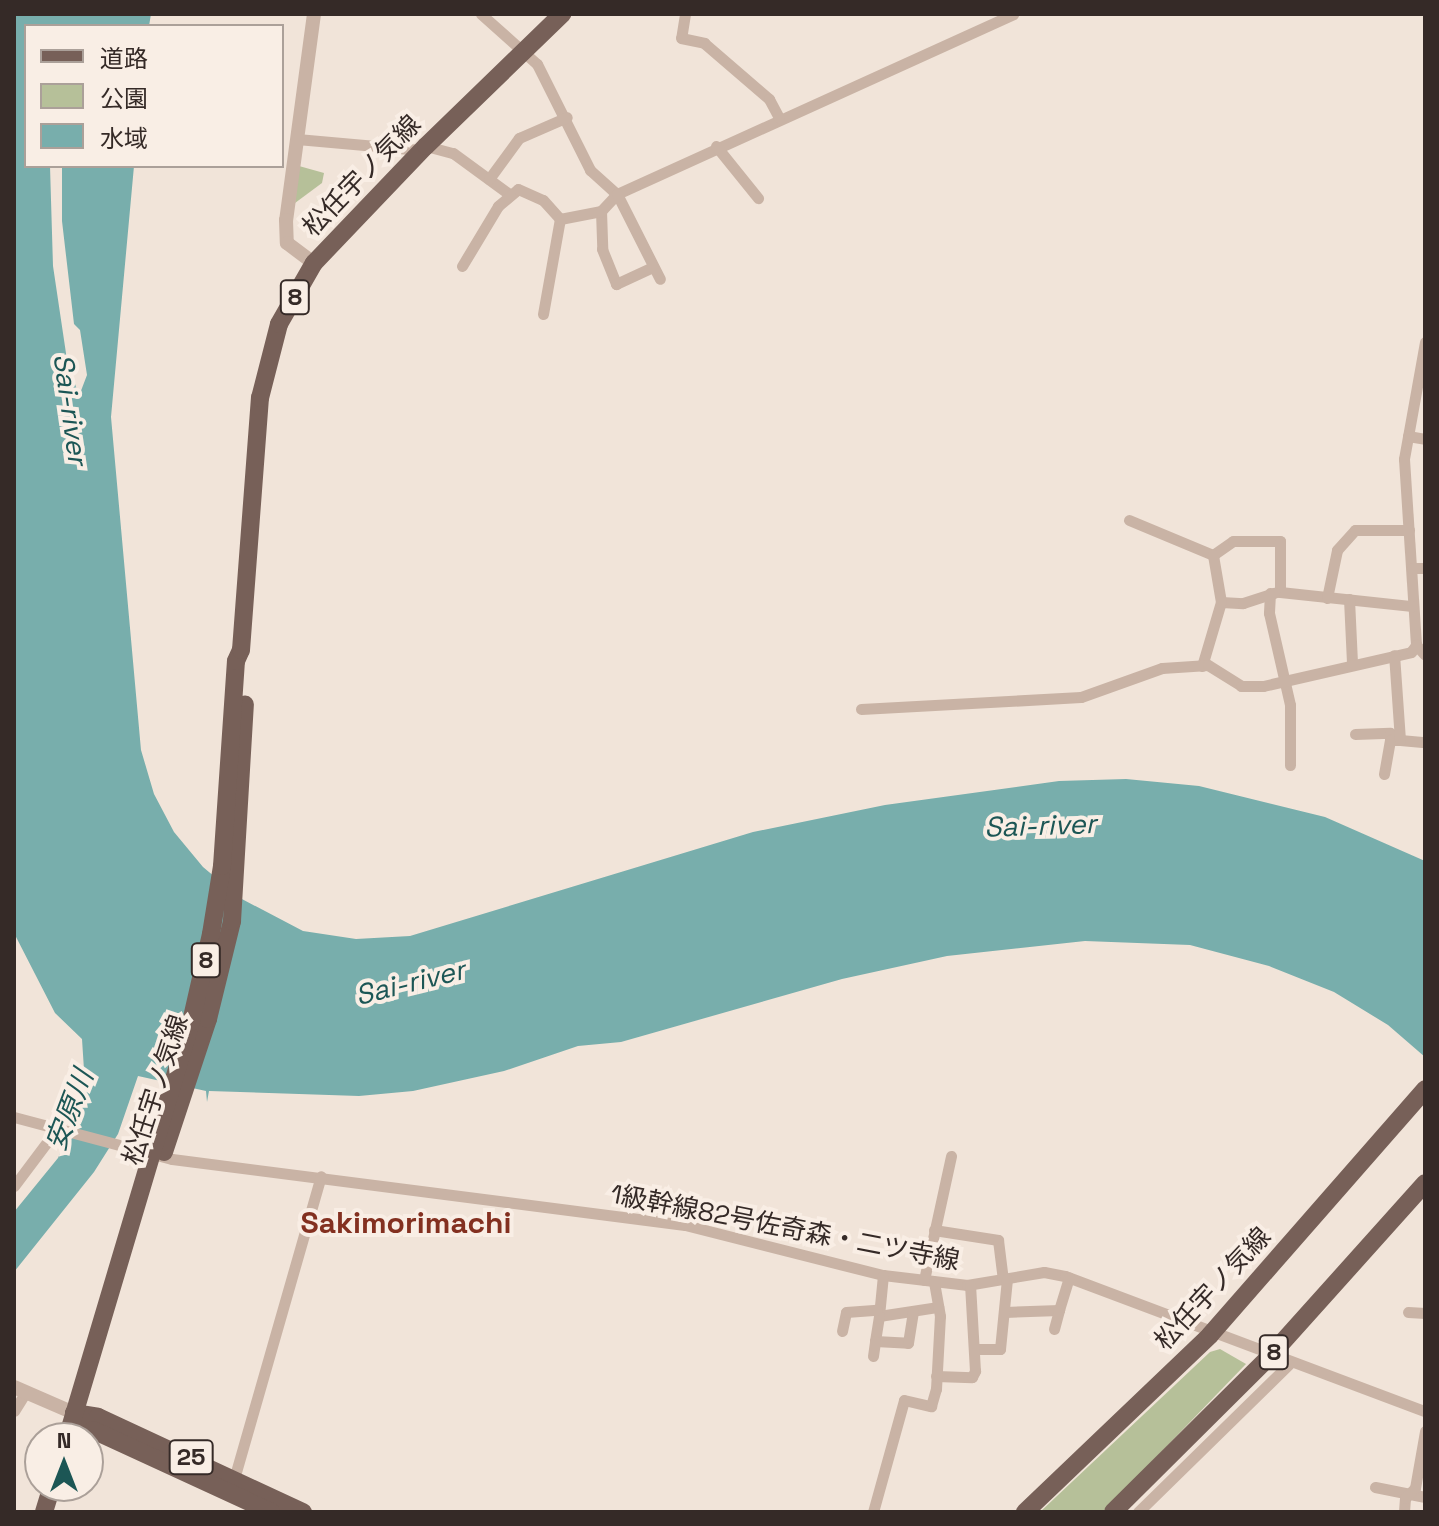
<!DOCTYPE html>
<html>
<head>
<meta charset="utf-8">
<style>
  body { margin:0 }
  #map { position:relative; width:1439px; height:1526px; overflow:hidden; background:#f1e4d9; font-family:"Space Grotesk","Noto Sans JP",sans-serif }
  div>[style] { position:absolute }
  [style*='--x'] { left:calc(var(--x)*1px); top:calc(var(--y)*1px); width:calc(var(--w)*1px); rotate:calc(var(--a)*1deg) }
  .green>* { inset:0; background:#b6c099 }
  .water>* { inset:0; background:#78aeac }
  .minor>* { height:11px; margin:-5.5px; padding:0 5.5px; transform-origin:5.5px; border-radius:5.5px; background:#c9b3a5 }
  .tertiary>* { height:14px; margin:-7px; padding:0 7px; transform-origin:7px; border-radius:7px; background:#c9b3a5 }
  .primary>* { height:18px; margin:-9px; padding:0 9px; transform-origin:9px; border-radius:9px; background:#776058 }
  span { translate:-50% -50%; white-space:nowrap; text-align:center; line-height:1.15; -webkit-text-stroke:8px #f9eee5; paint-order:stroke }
  .shield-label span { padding:2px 6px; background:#f9eee5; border:2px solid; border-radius:6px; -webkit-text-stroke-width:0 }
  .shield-label { font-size:24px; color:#352a27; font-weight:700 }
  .street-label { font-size:26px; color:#352a27 }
  .water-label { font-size:28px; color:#1c5655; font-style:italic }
  .quarter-label { font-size:30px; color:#833020; font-weight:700 }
  .frame { position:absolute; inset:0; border:16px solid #352a27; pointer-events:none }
  .legend { position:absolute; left:24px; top:24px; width:260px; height:144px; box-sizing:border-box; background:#f9eee5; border:2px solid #aba099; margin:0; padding:10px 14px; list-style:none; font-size:24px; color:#352a27 }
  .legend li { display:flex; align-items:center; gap:16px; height:40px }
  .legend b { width:40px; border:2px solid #aba099 }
  .north { position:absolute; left:24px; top:1422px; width:80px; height:80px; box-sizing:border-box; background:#f9eee5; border:2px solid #aba099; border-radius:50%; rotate:0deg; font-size:22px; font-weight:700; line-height:32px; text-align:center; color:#352a27 }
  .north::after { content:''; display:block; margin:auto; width:28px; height:36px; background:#1c5655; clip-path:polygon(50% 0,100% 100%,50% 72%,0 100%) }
</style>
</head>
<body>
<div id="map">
  <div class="green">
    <div style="clip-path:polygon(299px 166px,324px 173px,322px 183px,295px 203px)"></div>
    <div style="clip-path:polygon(1220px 1349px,1246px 1364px,1111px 1504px,1102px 1512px,1040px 1512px,1210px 1352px)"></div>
  </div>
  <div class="water">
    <div style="clip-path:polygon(14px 14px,151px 14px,149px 26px,26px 26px,26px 166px,50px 166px,53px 266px,67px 360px,79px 396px,87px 375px,80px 330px,74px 324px,62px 221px,62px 166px,134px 166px,111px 417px,141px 750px,154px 794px,174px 832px,203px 867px,240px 898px,303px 931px,356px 939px,410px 936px,753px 832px,885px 805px,1059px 781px,1126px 779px,1199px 786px,1325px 817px,1425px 861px,1425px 1057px,1388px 1025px,1334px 992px,1269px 966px,1190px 945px,1085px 941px,947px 956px,842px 979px,621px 1042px,578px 1046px,504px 1071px,413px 1091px,359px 1096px,209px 1091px,207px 1102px,206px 1091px,138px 1076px,118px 1134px,94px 1172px,14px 1272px,14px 1212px,58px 1158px,75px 1118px,84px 1070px,82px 1039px,55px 1013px,14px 933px)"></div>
  </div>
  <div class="minor">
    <div style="--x:481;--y:14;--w:75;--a:41.8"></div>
    <div style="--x:537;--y:64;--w:119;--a:63.4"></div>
    <div style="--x:590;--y:170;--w:36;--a:42"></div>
    <div style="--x:617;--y:194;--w:435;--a:-24.4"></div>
    <div style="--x:685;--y:14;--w:24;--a:99"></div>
    <div style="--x:681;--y:38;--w:24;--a:12"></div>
    <div style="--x:704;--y:43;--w:86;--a:40.7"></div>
    <div style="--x:769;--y:99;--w:21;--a:62"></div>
    <div style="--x:297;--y:139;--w:124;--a:5.1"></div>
    <div style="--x:426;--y:146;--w:28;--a:15"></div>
    <div style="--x:453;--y:153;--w:69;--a:36.2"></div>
    <div style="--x:716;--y:146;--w:67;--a:51.1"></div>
    <div style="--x:489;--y:179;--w:51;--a:-53.8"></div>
    <div style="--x:519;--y:138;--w:52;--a:-23.6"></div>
    <div style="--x:601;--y:211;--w:38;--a:88"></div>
    <div style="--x:602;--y:249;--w:38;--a:68"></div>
    <div style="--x:616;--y:284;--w:41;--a:-24.7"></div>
    <div style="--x:462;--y:266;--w:70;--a:-59"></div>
    <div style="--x:498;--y:206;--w:26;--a:-40"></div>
    <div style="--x:518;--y:189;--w:27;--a:24"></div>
    <div style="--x:543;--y:200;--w:25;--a:48"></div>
    <div style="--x:560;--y:219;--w:42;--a:-11"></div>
    <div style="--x:601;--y:211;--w:23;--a:-47"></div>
    <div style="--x:617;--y:194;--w:95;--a:63.2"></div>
    <div style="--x:543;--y:314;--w:97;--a:-79.9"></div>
    <div style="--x:1425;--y:342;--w:119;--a:100.2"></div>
    <div style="--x:1404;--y:459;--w:186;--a:86.3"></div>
    <div style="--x:1416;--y:645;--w:13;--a:48"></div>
    <div style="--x:1408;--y:436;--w:17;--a:10"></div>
    <div style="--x:1129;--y:520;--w:91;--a:22.6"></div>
    <div style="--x:1213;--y:555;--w:24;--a:-35"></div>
    <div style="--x:1233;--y:541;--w:47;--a:0"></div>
    <div style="--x:1280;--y:541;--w:51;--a:90"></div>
    <div style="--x:1280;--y:592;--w:133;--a:6.1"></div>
    <div style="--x:1412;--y:568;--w:13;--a:0"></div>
    <div style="--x:1270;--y:593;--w:20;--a:93"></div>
    <div style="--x:1269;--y:613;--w:94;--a:77.1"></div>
    <div style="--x:1290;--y:705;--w:60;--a:90"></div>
    <div style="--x:1327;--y:598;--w:49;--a:-78.2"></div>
    <div style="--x:1337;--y:550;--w:27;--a:-48"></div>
    <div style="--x:1355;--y:530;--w:54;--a:0"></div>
    <div style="--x:1349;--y:599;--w:64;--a:87.3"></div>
    <div style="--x:1221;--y:602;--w:22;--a:3"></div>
    <div style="--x:1243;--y:603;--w:33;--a:-18"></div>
    <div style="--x:1202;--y:666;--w:67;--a:-73.5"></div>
    <div style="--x:1221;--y:602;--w:48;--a:-99.7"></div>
    <div style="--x:861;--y:709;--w:220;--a:-3.1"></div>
    <div style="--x:1081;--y:697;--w:86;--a:-19.7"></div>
    <div style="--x:1162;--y:668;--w:46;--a:-3.7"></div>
    <div style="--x:1208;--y:665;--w:39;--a:32"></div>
    <div style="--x:1241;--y:686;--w:22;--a:0"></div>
    <div style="--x:1263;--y:686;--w:152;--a:-12.9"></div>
    <div style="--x:1411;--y:652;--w:9;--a:-54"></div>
    <div style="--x:1355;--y:734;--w:35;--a:-2"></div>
    <div style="--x:1390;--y:733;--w:7;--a:90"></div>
    <div style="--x:1400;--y:740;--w:25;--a:5"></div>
    <div style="--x:1384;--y:774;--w:35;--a:-80"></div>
    <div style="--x:1390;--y:740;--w:10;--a:0"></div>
    <div style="--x:1400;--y:740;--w:85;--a:-94"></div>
    <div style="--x:14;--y:1117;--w:163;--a:14.9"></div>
    <div style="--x:172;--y:1159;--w:517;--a:7.33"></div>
    <div style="--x:685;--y:1225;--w:204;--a:14.2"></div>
    <div style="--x:883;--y:1275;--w:85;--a:6.8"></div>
    <div style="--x:967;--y:1285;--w:78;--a:-9.6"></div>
    <div style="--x:1044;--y:1272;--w:21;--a:11"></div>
    <div style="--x:1065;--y:1276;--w:384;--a:20.6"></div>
    <div style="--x:14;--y:1186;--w:70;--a:-53.1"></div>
    <div style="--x:934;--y:1230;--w:65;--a:8.9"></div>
    <div style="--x:998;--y:1240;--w:40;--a:82.9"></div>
    <div style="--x:883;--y:1275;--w:41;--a:95.6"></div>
    <div style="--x:879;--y:1316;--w:60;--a:-8.7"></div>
    <div style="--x:924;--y:1280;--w:127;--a:-77.7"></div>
    <div style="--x:1005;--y:1312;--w:54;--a:-2.1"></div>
    <div style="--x:1059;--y:1310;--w:34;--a:-73"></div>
    <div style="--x:1408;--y:1312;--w:17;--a:3"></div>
    <div style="--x:879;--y:1316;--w:25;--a:99"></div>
    <div style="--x:875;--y:1341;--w:33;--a:3"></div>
    <div style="--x:908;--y:1343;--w:32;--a:-81"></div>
    <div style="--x:1054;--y:1329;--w:20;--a:-75"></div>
    <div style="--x:842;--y:1331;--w:19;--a:-78"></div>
    <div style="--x:846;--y:1312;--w:31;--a:-4"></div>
    <div style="--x:975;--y:1349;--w:25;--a:0"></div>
    <div style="--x:1000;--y:1349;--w:70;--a:-84.3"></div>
    <div style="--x:873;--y:1356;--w:15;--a:-82"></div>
    <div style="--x:936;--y:1376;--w:36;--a:2"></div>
    <div style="--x:972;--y:1377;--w:7;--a:-63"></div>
    <div style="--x:975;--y:1371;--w:86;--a:-93.3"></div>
    <div style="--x:14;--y:1411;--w:22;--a:-58"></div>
    <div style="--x:234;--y:1479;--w:315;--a:-74"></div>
    <div style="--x:1375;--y:1487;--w:51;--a:11.3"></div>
    <div style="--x:873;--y:1512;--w:116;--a:-74.5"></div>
    <div style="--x:904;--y:1400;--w:28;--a:13"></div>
    <div style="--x:931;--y:1406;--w:18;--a:-74"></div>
    <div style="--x:936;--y:1389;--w:73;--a:-86.9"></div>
    <div style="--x:940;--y:1316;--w:35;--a:-100"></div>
    <div style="--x:1138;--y:1512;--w:211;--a:-44.4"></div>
    <div style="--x:1404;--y:1512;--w:14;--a:-86"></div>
    <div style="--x:1405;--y:1498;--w:14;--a:-45"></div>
    <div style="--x:1415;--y:1488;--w:58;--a:-80"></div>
  </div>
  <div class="tertiary">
    <div style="--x:314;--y:14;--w:208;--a:97.7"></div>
    <div style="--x:286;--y:220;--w:23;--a:88"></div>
    <div style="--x:287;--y:243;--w:34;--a:37"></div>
    <div style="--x:14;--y:1387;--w:65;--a:23.4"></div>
  </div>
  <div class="primary">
    <div style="--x:164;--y:1152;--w:140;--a:-71.7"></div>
    <div style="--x:208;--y:1019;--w:101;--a:-76.2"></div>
    <div style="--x:232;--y:921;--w:217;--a:-86.6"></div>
    <div style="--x:74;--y:1413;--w:24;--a:9"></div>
    <div style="--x:98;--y:1417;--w:226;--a:24.9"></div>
    <div style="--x:74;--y:1413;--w:25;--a:42"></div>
    <div style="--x:93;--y:1430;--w:196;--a:24.7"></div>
    <div style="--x:67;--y:1438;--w:434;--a:-73.4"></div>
    <div style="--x:191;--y:1022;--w:90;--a:-77.2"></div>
    <div style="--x:211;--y:934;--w:69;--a:-80.8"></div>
    <div style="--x:222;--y:866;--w:205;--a:-86.1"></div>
    <div style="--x:236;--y:661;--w:12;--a:-66"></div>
    <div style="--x:241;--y:650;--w:253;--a:-85.7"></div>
    <div style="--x:260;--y:398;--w:76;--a:-75.6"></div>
    <div style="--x:279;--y:324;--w:70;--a:-60.2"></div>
    <div style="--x:314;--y:263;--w:162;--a:-46.3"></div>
    <div style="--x:426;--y:146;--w:190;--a:-44.1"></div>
    <div style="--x:44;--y:1512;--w:27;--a:-73"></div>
    <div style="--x:1025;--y:1512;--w:256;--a:-43.7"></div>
    <div style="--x:1210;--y:1335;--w:327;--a:-48.8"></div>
    <div style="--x:1113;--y:1512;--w:221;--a:-44.8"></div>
    <div style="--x:1270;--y:1356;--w:232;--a:-48.1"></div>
  </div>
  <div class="shield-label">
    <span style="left:295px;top:297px">8</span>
    <span style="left:206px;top:960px">8</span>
    <span style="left:1274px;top:1352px">8</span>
    <span style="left:191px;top:1457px">25</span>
  </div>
  <div class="street-label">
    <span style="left:362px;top:176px;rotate:-46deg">松任宇ノ気線</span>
    <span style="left:156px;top:1090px;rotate:-72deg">松任宇ノ気線</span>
    <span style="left:785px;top:1228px;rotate:11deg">1級幹線82号佐奇森・二ツ寺線</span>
    <span style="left:1213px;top:1289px;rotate:-47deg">松任宇ノ気線</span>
  </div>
  <div class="water-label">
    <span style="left:71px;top:409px;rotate:82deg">Sai-river</span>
    <span style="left:1040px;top:825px;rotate:-2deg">Sai-river</span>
    <span style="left:410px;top:982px;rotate:-14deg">Sai-river</span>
    <span style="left:69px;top:1110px;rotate:-69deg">安原川</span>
  </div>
  <div class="quarter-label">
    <span style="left:406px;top:1223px">Sakimorimachi</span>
  </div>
  <div class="frame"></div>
  <ul class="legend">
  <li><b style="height:10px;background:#776058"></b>道路</li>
  <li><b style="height:22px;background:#b6c099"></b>公園</li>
  <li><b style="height:22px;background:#78aeac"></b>水域</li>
  </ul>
  <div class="north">N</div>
</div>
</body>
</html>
